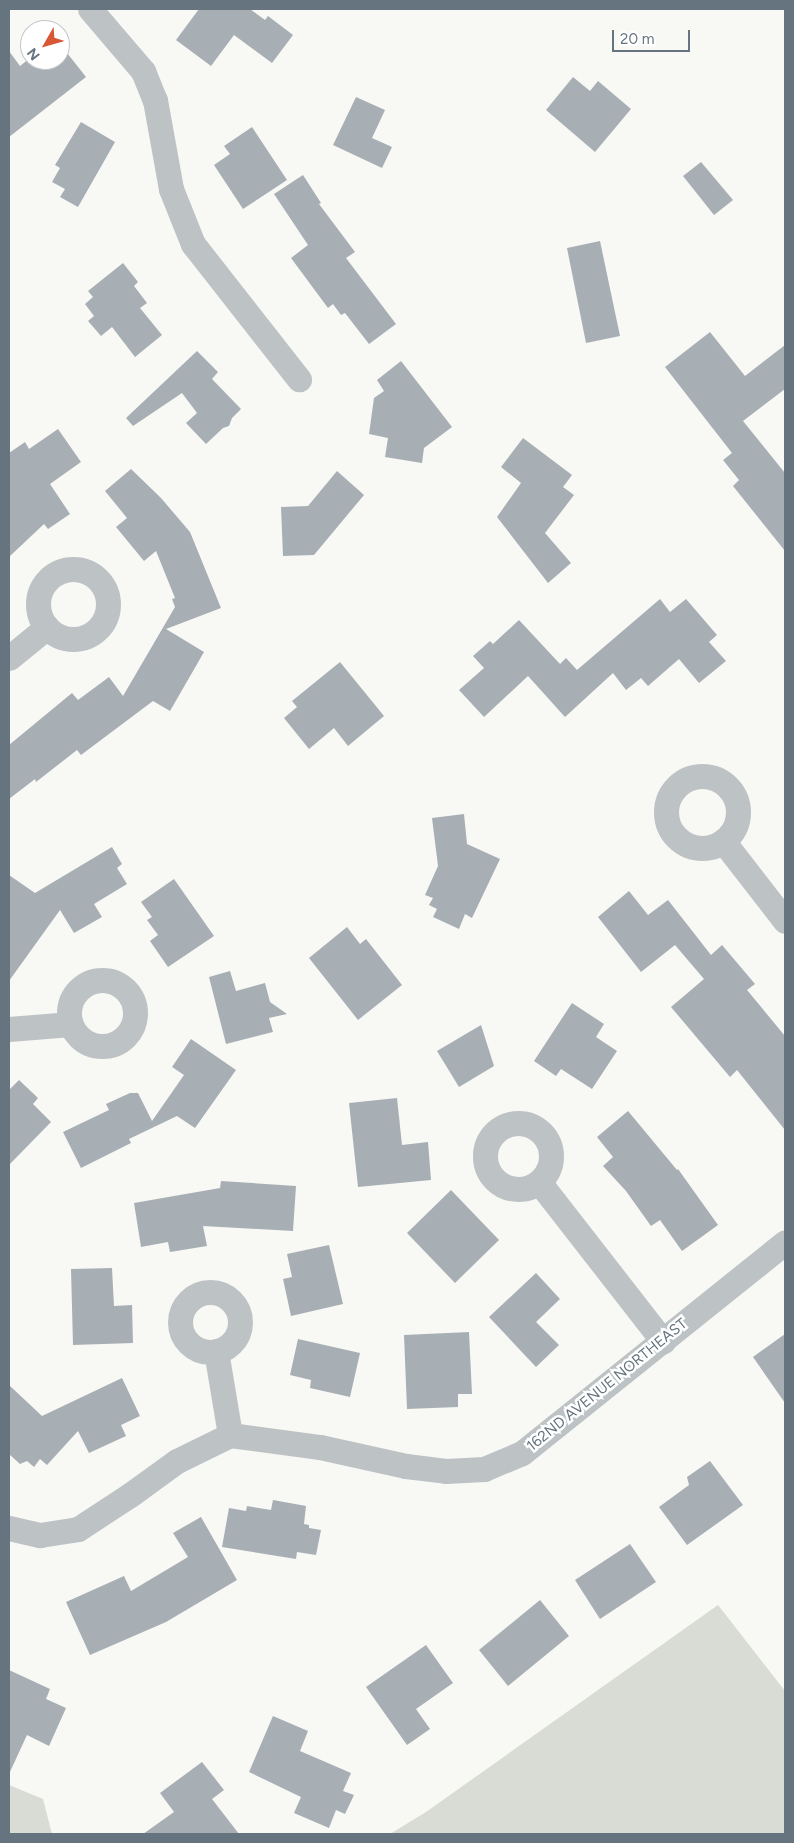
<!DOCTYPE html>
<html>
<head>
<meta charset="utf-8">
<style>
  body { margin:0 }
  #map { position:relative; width:794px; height:1843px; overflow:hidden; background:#f8f8f5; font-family:Figtree,sans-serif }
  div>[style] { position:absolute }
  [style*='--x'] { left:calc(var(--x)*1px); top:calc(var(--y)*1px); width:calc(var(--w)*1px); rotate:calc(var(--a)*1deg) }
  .green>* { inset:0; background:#d8dcd5 }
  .building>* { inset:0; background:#a7afb4 }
  .minor>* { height:25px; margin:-12.5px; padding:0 12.5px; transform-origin:12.5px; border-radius:12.5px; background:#bdc2c5 }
  .minor>.ring { margin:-12.5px; padding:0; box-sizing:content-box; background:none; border:25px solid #bdc2c5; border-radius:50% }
  span { translate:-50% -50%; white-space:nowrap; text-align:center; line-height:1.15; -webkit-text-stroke:5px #fff; paint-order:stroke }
  .street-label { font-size:15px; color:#65747e }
  .frame { position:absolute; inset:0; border:10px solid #65747e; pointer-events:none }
  .north { position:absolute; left:20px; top:20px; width:50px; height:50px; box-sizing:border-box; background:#fff; border:1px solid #c1c7cb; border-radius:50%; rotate:232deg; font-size:14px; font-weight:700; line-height:20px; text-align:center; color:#65747e }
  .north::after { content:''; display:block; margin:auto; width:18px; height:22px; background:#d85835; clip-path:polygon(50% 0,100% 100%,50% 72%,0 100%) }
  .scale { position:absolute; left:612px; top:30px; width:78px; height:22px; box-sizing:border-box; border:2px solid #65747e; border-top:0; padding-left:6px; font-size:15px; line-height:18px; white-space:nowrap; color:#65747e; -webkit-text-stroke:4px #fff; paint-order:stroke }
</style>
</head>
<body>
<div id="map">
  <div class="green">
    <div style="clip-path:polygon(718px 1605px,785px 1691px,785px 1834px,390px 1834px,426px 1812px)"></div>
    <div style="clip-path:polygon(9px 1785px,43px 1799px,52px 1834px,9px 1834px)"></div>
  </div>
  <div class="building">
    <div style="clip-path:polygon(199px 9px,250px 9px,265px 20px,268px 16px,293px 35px,272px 63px,234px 35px,211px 66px,176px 40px)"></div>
    <div style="clip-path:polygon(60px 44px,86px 77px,9px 137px,9px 51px,20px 66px,30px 58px,60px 60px)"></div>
    <div style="clip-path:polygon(573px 77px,590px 91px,598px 81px,631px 109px,595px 152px,546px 110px)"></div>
    <div style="clip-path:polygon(356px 97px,385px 110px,372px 138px,392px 147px,382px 168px,333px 145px)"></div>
    <div style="clip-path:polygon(81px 122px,115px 142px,78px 207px,60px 197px,65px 189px,52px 182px,60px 168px,55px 165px)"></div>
    <div style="clip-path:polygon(252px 127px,287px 180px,243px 209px,214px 165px,230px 154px,224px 146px)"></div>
    <div style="clip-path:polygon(701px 162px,733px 200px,714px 215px,683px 176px)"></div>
    <div style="clip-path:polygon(303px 175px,321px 203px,319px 204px,355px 252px,346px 258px,396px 324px,369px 344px,345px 313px,341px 315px,333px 304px,328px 308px,291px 258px,308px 245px,274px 194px)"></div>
    <div style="clip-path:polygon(600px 241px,620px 336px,586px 343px,567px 248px)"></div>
    <div style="clip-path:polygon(123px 263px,138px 282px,134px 286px,147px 303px,140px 308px,162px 335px,135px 357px,112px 327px,101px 336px,88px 321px,94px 316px,85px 304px,93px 297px,88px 291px)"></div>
    <div style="clip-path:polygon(710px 332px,745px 376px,785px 345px,785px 389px,743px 421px,785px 473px,785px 551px,733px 486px,739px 480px,723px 460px,732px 453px,665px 367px)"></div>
    <div style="clip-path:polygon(197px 351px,218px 372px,212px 379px,241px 409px,232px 418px,229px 426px,223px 428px,206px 444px,186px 423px,197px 413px,182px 393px,133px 426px,126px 418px)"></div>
    <div style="clip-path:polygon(401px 361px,452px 427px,424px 448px,422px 463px,385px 457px,388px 438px,369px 434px,374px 398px,384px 391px,377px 380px)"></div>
    <div style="clip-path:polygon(58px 429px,81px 462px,50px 484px,70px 514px,48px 529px,44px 524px,9px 557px,9px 453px,25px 442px,29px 449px)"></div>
    <div style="clip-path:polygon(523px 438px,572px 475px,563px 487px,574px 495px,545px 533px,571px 563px,548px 583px,497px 517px,521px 483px,501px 467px)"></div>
    <div style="clip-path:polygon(131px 469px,161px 498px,190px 532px,221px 608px,166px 629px,204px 652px,170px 711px,153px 701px,81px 755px,77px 750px,36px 782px,35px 779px,9px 799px,9px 745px,72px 693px,78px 700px,109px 677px,123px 696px,175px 607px,172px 599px,175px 598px,156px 551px,144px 561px,116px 527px,127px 518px,105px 491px)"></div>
    <div style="clip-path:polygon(337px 471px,364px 495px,314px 555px,283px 556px,281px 507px,308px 506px)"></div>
    <div style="clip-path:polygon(660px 599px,670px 612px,686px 599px,717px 635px,709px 642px,726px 661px,699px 683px,679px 659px,648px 686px,641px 678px,626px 690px,613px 673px,565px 717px,528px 676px,484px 717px,459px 690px,484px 668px,473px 656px,490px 641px,493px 644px,519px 620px,560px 664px,566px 658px,577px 670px)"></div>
    <div style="clip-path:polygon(340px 662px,384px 716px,348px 746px,334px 728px,309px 749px,284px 718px,297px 707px,292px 701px)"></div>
    <div style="clip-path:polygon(464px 814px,467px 844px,500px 859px,472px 918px,465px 914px,459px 929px,433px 917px,437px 909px,429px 905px,433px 898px,425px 895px,438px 866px,432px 818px)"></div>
    <div style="clip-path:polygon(112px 847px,122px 864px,117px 868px,127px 884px,94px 904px,102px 917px,74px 933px,60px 910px,9px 981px,9px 875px,35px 893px)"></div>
    <div style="clip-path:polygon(174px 879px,214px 936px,168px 967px,150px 941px,158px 935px,147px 920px,152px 917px,141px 902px)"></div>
    <div style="clip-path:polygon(629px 891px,648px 915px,668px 900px,711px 955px,722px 945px,755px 984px,747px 990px,785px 1036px,785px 1130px,737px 1070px,730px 1077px,671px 1007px,704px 979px,675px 945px,641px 972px,598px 917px)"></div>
    <div style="clip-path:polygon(347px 927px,360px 944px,366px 939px,402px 985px,358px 1020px,309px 958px)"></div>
    <div style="clip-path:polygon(230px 971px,236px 991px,265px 983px,270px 1002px,287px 1014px,269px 1018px,273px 1032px,226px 1044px,209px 977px)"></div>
    <div style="clip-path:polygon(572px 1003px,604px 1024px,596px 1037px,617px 1051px,592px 1089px,561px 1069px,556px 1076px,534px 1061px)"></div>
    <div style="clip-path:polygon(481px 1025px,494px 1066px,459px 1087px,437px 1051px)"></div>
    <div style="clip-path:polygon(191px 1039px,236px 1070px,195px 1128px,177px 1116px,129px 1139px,131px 1143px,81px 1168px,63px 1132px,109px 1110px,106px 1104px,130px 1093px,138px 1093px,152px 1121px,184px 1075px,172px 1067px)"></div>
    <div style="clip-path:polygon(19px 1080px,38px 1098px,33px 1104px,51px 1122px,9px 1165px,9px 1090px)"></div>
    <div style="clip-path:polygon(397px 1098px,402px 1145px,428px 1142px,431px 1180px,358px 1187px,349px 1103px)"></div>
    <div style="clip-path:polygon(628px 1111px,677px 1170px,678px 1169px,718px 1225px,682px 1251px,660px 1220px,651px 1226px,626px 1191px,603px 1166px,613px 1157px,597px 1137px)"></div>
    <div style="clip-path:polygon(221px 1181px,296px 1186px,293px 1231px,203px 1226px,207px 1246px,170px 1252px,168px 1242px,141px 1247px,134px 1203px,220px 1188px)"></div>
    <div style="clip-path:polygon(451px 1190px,499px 1240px,455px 1283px,407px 1233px)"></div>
    <div style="clip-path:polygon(329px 1245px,343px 1304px,291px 1316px,283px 1279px,292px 1277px,287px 1254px)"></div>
    <div style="clip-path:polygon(112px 1268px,114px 1306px,132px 1305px,133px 1343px,73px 1345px,71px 1269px)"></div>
    <div style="clip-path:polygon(536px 1273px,560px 1299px,536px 1322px,559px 1345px,536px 1367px,489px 1317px)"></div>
    <div style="clip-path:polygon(469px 1332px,472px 1394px,458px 1394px,458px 1407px,407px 1409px,404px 1335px)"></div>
    <div style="clip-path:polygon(785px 1334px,785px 1403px,753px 1357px)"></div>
    <div style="clip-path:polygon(298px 1339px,360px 1353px,350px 1397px,310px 1388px,311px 1380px,290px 1375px)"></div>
    <div style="clip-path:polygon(122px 1378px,140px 1416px,121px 1425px,126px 1436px,89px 1453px,78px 1431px,47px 1465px,40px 1459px,34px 1467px,27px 1461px,20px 1464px,9px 1454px,9px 1385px,42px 1416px)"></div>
    <div style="clip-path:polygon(710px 1461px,743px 1505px,687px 1545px,659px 1507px,689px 1485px,687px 1477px)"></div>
    <div style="clip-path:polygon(273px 1500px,306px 1506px,304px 1524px,309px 1525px,309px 1528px,321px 1530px,316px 1555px,297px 1552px,296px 1559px,222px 1547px,229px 1508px,246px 1511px,247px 1506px,271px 1510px)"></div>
    <div style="clip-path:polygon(201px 1517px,237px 1580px,166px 1622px,90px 1655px,66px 1602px,124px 1576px,131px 1591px,188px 1557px,173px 1533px)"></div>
    <div style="clip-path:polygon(630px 1544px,656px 1582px,600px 1619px,575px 1580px)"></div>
    <div style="clip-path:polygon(540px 1600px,569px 1636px,508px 1686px,479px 1650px)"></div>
    <div style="clip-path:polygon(426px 1645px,453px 1683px,416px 1709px,430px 1729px,407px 1745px,366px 1687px)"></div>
    <div style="clip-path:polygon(9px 1670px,50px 1689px,46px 1699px,66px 1708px,49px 1746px,27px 1735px,9px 1774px)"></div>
    <div style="clip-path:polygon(273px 1716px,308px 1731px,300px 1751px,351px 1773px,343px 1791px,354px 1795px,345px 1814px,336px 1810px,329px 1828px,294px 1813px,301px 1797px,249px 1772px)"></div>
    <div style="clip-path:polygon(202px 1762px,224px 1790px,212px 1799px,239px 1834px,143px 1834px,174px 1812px,160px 1793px)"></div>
  </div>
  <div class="minor">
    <div style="--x:90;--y:9;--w:82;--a:49.5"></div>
    <div style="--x:143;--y:71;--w:31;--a:68"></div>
    <div style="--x:155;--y:100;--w:90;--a:79.8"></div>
    <div style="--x:171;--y:189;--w:59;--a:68.2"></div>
    <div style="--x:193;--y:244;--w:172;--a:51.9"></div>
    <div class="ring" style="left:38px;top:569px;width:45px;height:45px"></div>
    <div style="--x:9;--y:658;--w:49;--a:-39.2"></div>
    <div class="ring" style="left:666px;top:776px;width:47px;height:47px"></div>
    <div style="--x:723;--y:841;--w:101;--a:52.2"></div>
    <div class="ring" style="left:69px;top:980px;width:41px;height:41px"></div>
    <div style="--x:9;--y:1029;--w:62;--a:-4.6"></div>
    <div class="ring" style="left:485px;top:1123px;width:41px;height:41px"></div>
    <div style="--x:539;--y:1182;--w:202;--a:52.1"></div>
    <div class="ring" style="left:180px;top:1292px;width:35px;height:35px"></div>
    <div style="--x:216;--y:1351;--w:85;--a:80.5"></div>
    <div style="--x:9;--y:1528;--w:32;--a:13"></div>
    <div style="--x:40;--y:1535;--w:38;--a:-9"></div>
    <div style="--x:78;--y:1529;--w:62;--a:-33.2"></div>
    <div style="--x:130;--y:1495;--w:58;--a:-35.9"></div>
    <div style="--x:177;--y:1461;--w:59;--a:-26.1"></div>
    <div style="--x:230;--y:1435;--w:91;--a:7.6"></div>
    <div style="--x:320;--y:1447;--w:88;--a:12.5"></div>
    <div style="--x:406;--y:1466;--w:40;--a:7.1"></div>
    <div style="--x:446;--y:1471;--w:38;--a:-3"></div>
    <div style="--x:484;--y:1469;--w:41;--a:-22.8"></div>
    <div style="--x:522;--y:1453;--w:337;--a:-38.7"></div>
  </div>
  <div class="street-label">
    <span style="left:607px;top:1385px;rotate:-39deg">162ND AVENUE NORTHEAST</span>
  </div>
  <div class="frame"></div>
  <div class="north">N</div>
  <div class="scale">20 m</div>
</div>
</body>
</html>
